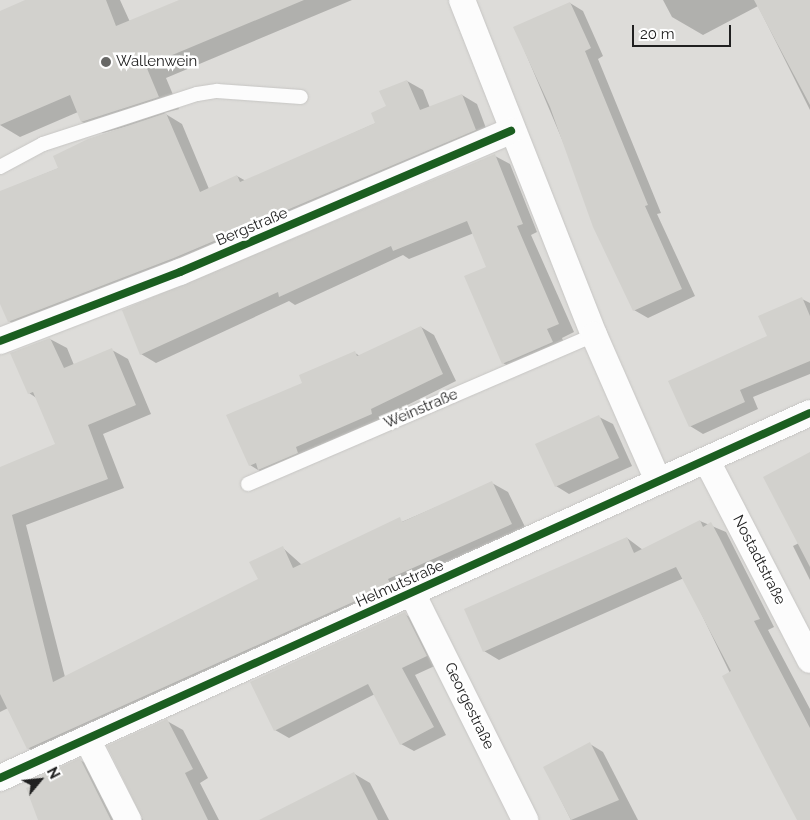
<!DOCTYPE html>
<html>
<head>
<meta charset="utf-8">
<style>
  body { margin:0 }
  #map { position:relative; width:810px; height:820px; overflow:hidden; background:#eeede8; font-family:Raleway,sans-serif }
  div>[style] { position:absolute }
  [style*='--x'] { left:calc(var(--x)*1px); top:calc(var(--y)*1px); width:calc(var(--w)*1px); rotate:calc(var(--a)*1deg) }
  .residential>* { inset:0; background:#dddcd9 }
  .shadow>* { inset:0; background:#0003 }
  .building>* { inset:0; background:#d2d1cd }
  .roads { filter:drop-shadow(0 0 1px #c7c6c4) drop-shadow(0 0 1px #c7c6c4) }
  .lane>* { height:14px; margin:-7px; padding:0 7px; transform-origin:7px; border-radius:7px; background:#fcfcfc }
  .street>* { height:26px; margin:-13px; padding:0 13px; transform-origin:13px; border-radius:13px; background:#fcfcfc }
  .cycleway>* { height:8px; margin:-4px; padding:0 4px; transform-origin:4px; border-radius:4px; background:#1b5e20 }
  .dots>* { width:14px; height:14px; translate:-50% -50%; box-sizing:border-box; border:2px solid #fff; border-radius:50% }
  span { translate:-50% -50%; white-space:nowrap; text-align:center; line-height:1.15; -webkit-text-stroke:5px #fff; paint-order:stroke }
  .poi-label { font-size:15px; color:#202020 }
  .left { translate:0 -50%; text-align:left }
  .street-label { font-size:15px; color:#202020 }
  .north { position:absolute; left:15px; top:755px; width:50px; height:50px; -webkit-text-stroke:4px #fff; paint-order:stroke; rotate:62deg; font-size:14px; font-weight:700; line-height:20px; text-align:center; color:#202020 }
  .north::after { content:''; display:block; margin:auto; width:18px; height:22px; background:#202020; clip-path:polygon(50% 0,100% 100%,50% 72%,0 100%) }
  .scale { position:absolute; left:632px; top:25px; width:99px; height:22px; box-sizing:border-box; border:2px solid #202020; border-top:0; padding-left:6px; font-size:15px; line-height:18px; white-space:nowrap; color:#202020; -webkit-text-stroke:4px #fff; paint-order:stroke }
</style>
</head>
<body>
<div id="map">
  <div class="residential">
    <div style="clip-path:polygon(0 0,810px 0,810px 820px,0 820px)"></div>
  </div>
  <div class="shadow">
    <div style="clip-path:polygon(30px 0,120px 0,130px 22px,182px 0,352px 0,166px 78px,179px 109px,164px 113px,182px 124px,209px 189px,237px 176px,246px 181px,376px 123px,407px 81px,423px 90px,430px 108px,462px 95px,477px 104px,490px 139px,24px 330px,9px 321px,0 300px,0 192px,59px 168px,158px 118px,103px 133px,82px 122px,78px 112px,20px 137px,0 125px,0 13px)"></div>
    <div style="clip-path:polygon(663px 0,810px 0,810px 110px,758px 6px,703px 35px,672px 17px)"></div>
    <div style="clip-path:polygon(570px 3px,583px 11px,603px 56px,598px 59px,661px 213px,657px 214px,695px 296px,648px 318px,634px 310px,515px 28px)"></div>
    <div style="clip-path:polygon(495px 156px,510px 164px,537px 232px,531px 235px,574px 332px,562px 338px,567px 350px,518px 372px,503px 363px,488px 268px,474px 233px,409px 259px,403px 255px,295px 305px,289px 301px,156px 363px,141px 354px)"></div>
    <div style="clip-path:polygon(802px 299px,810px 303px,810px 374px,753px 397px,758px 409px,703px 434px,690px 426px)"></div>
    <div style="clip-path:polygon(421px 327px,434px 335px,456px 381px,383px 417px,385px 422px,263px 473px,250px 465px,304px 383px,355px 353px,360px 356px)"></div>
    <div style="clip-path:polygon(50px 339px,67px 348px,74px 365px,112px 350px,128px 359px,151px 414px,103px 434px,124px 488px,26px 525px,65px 677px,259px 580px,283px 548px,302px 565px,492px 483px,508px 492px,528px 533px,45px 758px,28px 748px,8px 708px,0 712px,0 468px,57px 444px,38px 399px,29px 393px)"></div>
    <div style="clip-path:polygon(599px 417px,613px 424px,632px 466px,569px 494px,556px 486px)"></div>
    <div style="clip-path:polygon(810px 454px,810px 580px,793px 546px,799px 543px)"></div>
    <div style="clip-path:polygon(700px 521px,726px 532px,774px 627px,768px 630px,810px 709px,810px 820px,801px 820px,684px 578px,499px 660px,484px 651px,627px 538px,643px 550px)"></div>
    <div style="clip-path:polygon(404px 614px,418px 621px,439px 664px,415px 675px,446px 735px,414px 751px,401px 744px,375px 694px,289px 738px,275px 730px)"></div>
    <div style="clip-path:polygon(167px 721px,183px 730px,208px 778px,200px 783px,219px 820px,142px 820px)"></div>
    <div style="clip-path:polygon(590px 744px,603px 752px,638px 820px,571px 820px,545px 768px)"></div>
    <div style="clip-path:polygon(80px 760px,96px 769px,122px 820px,40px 820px,45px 782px)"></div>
    <div style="clip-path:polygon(353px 773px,370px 783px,389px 820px,303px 820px)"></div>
  </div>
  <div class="building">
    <div style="clip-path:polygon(25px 0,106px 0,116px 26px,179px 0,304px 0,146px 66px,159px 97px,81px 122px,70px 95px,0 125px,0 11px)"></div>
    <div style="clip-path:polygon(754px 0,810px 0,810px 105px)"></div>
    <div style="clip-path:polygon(570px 2px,591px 48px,585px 51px,648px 205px,645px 206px,682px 289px,633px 311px,593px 227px,550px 107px,513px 27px)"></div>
    <div style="clip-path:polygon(407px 80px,420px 110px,462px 94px,476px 130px,174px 258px,8px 322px,0 304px,0 191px,58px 168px,53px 156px,88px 139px,166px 113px,200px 192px,237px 175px,240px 182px,375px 123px,371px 113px,386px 106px,379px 91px)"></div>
    <div style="clip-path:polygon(495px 154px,523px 224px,517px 226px,559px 324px,547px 329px,553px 342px,502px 364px,464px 276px,486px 267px,467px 221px,393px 251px,391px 246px,279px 297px,278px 292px,140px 355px,122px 310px)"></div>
    <div style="clip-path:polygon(802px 297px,810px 316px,810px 361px,740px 390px,745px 402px,689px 427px,668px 381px,767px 336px,758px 316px)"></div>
    <div style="clip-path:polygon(421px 326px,443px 374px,371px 409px,372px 414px,296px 447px,298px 453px,258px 470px,256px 463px,249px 466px,226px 415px,302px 383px,299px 375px,355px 351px,357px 356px)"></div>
    <div style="clip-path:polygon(50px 338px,64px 368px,112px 348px,136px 405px,88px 425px,108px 479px,12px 515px,53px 682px,258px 579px,249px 562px,283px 546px,293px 568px,400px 517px,402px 522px,492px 481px,512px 524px,388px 579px,391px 585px,27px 749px,0 694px,0 467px,55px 444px,33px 392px,28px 394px,10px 353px)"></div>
    <div style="clip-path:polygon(599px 415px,619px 458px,555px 487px,535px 444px)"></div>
    <div style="clip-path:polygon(810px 452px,810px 567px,763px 477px)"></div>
    <div style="clip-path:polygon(700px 520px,703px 527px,711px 522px,719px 537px,760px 619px,754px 621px,810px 728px,810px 820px,797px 820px,770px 769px,722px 676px,731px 671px,676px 567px,483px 652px,464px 609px,627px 537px,634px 553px)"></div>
    <div style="clip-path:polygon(405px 612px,427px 656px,402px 668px,434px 727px,400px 745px,368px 684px,274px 731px,250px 682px)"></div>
    <div style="clip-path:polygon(167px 719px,193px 769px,185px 773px,208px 820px,143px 820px,107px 746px)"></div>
    <div style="clip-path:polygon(590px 742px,619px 800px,571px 820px,543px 767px)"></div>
    <div style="clip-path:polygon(80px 758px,111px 820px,38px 820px,26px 788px,43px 781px,41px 776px)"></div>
    <div style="clip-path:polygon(354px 772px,378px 820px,259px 820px)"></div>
  </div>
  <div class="roads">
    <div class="lane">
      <div style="--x:0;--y:167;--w:49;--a:-28.1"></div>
      <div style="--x:43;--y:144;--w:162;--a:-18"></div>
      <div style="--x:197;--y:94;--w:20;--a:-9"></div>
      <div style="--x:217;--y:91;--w:84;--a:4.1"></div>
      <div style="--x:248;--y:484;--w:377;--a:-23.3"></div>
    </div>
    <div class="street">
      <div style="--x:462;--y:0;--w:360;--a:68.5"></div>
      <div style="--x:594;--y:335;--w:159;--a:66.3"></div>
      <div style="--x:0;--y:341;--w:193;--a:-21"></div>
      <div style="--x:180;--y:272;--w:360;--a:-23.1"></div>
      <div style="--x:707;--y:461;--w:224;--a:62.6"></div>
      <div style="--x:412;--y:593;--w:254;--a:63.5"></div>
      <div style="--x:88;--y:741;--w:89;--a:63.1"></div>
      <div style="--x:0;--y:778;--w:888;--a:-24.26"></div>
    </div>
  </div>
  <div class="cycleway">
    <div style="--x:0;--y:341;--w:193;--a:-21"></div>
    <div style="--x:180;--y:272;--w:360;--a:-23.1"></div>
    <div style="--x:0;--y:778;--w:888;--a:-24.26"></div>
  </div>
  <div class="dots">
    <div style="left:106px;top:62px;background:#686866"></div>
  </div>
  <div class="poi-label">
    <span class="left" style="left:116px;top:62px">Wallenwein</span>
  </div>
  <div class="street-label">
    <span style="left:252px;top:227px;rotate:-23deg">Bergstraße</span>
    <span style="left:421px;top:409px;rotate:-23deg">Weinstraße</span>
    <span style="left:759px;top:560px;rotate:63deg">Nostadtstraße</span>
    <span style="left:400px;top:584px;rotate:-24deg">Helmutstraße</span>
    <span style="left:469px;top:706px;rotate:64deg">Georgestraße</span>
  </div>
  <div class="north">N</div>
  <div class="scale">20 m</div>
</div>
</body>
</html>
